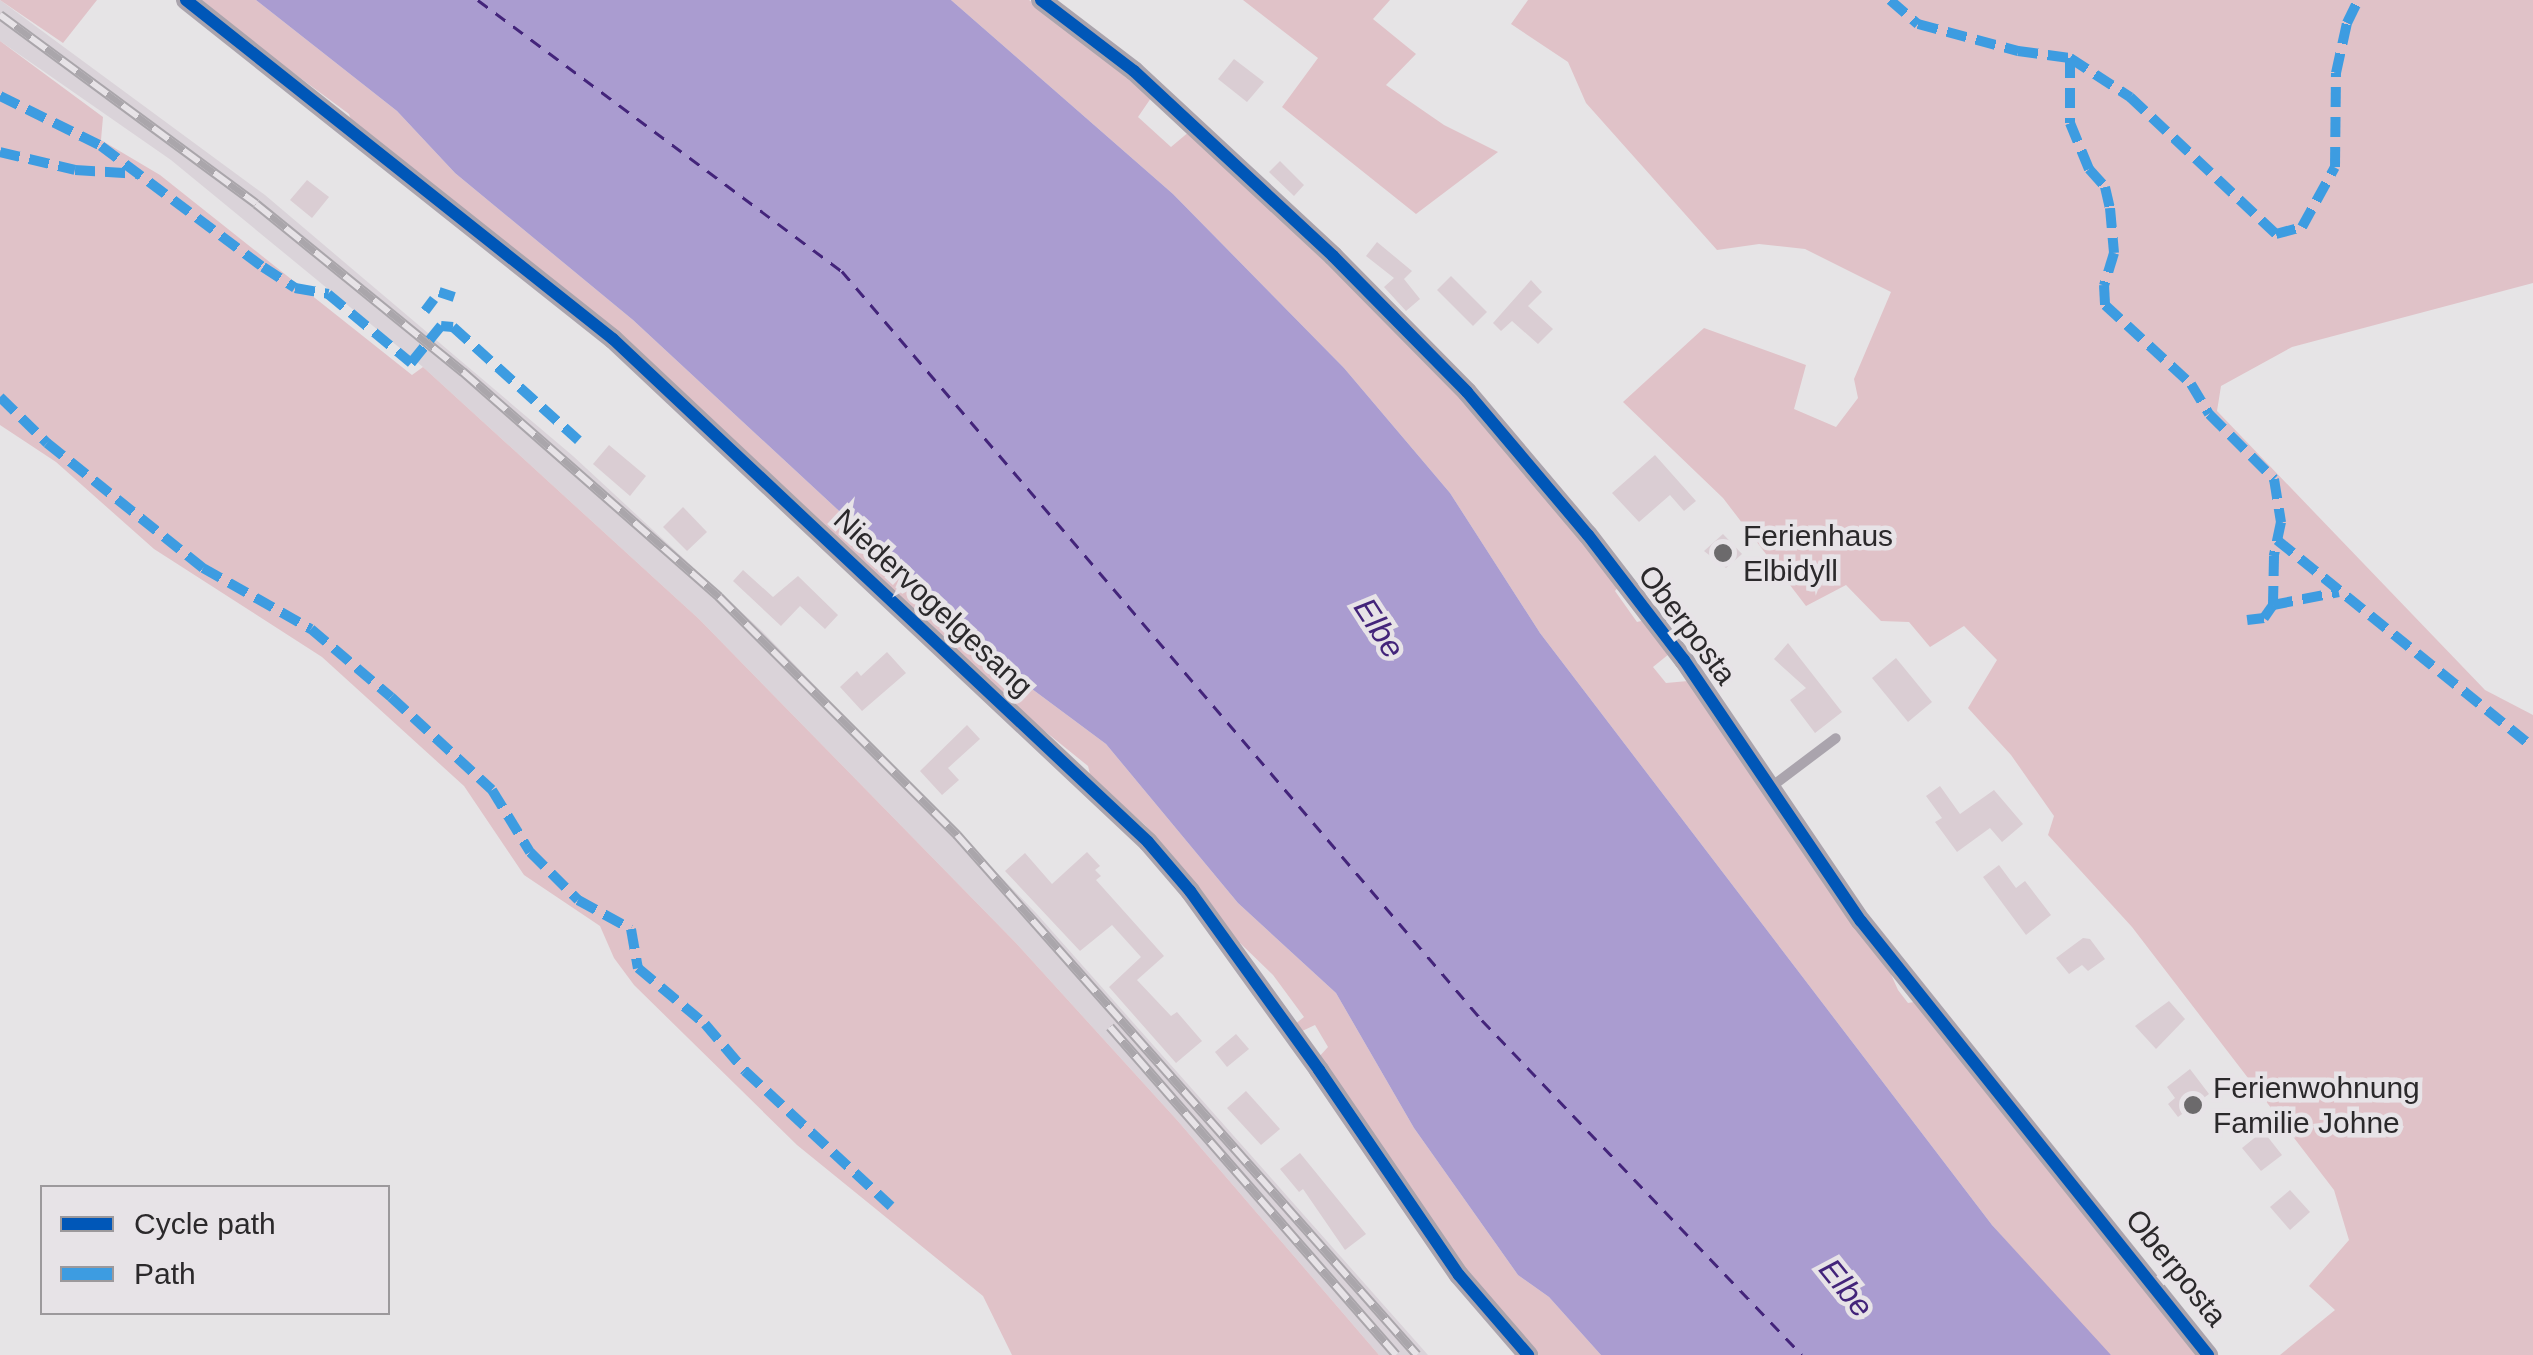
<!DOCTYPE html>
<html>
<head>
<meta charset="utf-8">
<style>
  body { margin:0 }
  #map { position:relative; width:2533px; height:1355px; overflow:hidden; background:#e6e4e6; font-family:Helvetica,sans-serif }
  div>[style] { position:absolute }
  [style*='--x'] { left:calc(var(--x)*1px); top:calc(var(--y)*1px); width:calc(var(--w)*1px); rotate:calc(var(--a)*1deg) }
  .built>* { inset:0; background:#dad3d9 }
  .green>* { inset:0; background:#e0c2c8 }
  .water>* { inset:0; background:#aa9cd0 }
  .ferry>* { height:2.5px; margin-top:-1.25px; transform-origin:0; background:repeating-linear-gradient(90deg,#43247a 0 12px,transparent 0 22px) }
  .building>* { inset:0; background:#dacdd3 }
  .service>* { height:10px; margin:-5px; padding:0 5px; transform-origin:5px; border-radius:5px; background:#aaa4ad }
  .minor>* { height:20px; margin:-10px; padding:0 10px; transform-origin:10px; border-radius:10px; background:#aaa4ad }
  .rail>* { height:10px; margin-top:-5px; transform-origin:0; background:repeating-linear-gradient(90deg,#e7e3e7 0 19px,#aaa6ab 0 38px); box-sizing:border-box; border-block:2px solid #aaa6ab }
  .quiet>* { height:10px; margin-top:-5px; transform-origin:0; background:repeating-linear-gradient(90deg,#3d9ce1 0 20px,transparent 0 30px) }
  .cycleway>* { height:12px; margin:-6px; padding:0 6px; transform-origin:6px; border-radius:6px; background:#0057b8 }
  .dots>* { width:28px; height:28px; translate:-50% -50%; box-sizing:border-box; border:5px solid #e7e3e7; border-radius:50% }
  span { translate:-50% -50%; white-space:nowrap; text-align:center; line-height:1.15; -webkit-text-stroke:9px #e7e3e7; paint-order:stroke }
  .poi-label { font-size:30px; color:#2b292b }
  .left { translate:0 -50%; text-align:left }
  .street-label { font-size:30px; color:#2b292b }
  .water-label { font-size:32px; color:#43247a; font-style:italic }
  .legend { position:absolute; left:40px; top:1185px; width:350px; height:130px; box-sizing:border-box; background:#e7e3e7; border:2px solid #9c999c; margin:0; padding:12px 18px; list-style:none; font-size:30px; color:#2b292b }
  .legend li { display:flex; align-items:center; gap:20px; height:50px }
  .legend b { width:50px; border:2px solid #9c999c }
</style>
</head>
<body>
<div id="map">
  <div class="built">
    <div style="clip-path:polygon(0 0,265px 195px,573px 456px,762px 631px,1036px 913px,1428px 1355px,1379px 1355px,1177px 1120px,1016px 943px,699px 619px,423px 367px,171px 160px,0 41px)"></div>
  </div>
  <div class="green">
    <div style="clip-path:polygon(0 0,97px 0,63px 43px)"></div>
    <div style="clip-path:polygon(195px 0,256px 0,397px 111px,455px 173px,633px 320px,1028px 686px,1106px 744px,1238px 903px,1336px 993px,1414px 1128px,1518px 1275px,1549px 1297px,1601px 1355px,1539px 1355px,1512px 1328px,1464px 1272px,1318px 1058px,1328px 1047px,1315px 1025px,1300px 1032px,1294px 1025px,1304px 1017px,1273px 975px,1240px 943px,1236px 945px,1170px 854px,1145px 825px,1091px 778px,1088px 766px,1031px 720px,775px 479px,352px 123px,349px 114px)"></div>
    <div style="clip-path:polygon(951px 0,1029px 0,1059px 22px,1151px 98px,1138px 117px,1171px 147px,1190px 131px,1461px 394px,1619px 586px,1615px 591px,1637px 622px,1645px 620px,1669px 654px,1653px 667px,1666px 683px,1688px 681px,1890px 972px,1898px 990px,1908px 1003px,1914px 1002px,2200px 1355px,2111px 1355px,2099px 1345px,1992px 1225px,1540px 633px,1450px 493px,1344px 368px,1173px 194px)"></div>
    <div style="clip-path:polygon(1243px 0,1390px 0,1373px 19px,1416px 54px,1386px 85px,1444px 125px,1498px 152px,1416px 214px,1282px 107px,1318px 58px)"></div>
    <div style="clip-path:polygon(1528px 0,2533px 0,2533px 283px,2292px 347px,2221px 386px,2217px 411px,2485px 690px,2533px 715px,2533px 1355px,2280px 1355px,2335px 1310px,2309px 1286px,2349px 1240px,2334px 1190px,2132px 927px,2048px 835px,2054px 816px,2011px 755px,1968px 708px,1997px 660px,1964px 626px,1930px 647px,1909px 622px,1881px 621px,1846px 585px,1806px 606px,1723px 498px,1623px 402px,1704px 328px,1806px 365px,1794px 409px,1836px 427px,1858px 398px,1854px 379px,1891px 292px,1805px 249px,1759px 244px,1717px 250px,1586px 103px,1568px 62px,1511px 24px)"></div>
    <div style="clip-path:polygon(0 41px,103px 117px,101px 140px,160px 175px,412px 375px,423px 367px,699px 619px,1016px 943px,1177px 1120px,1379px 1355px,1012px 1355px,983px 1296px,797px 1145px,634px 985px,614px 958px,600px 926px,524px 875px,464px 786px,322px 657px,154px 549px,56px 462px,0 425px)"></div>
  </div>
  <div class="water">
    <div style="clip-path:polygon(256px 0,951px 0,1173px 194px,1344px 368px,1450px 493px,1540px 633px,1992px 1225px,2111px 1355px,1601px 1355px,1549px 1297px,1518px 1275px,1414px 1128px,1336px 993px,1238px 903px,1106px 744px,1028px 686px,633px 320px,455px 173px,397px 111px)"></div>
  </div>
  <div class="ferry">
    <div style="--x:478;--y:0;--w:454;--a:36.7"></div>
    <div style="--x:842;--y:271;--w:985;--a:49.49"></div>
    <div style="--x:1482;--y:1020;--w:463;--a:46.3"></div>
  </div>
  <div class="building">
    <div style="clip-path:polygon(1234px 59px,1264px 82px,1247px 102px,1218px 79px)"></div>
    <div style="clip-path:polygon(1280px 161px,1304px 185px,1294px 196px,1269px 172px)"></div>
    <div style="clip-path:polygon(307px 180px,329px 197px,312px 218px,290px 200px)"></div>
    <div style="clip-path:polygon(1377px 242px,1412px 271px,1404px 279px,1420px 299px,1406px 311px,1384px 287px,1394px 278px,1366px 256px)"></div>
    <div style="clip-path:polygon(1451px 276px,1487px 312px,1473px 326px,1437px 290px)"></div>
    <div style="clip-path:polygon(1531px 280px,1542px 292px,1528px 306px,1553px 329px,1538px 344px,1512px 321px,1501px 331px,1493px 323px)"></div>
    <div style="clip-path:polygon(609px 445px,646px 476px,630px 496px,593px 464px)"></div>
    <div style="clip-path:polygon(1655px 455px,1696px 501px,1684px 511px,1670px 495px,1639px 522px,1612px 493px)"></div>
    <div style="clip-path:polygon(683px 507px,707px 532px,687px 551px,663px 527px)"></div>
    <div style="clip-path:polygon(1723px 534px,1742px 554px,1726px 568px,1704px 551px)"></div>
    <div style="clip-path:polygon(743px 570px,773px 597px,798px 576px,838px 615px,825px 629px,800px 606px,781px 626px,733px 581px)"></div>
    <div style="clip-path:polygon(1788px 643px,1842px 712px,1815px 733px,1790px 700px,1806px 688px,1774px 659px)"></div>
    <div style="clip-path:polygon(887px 652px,906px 673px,862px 711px,840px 687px,857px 671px,861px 676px)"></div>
    <div style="clip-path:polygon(1896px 658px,1932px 702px,1908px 722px,1872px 678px)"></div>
    <div style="clip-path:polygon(967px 725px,980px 739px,948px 768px,959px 780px,942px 795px,920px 771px)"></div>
    <div style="clip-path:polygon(1940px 786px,1960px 814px,1994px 790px,2023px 824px,2002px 842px,1990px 828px,1957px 852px,1935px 822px,1942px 818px,1926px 796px)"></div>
    <div style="clip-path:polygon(1087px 852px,1100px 866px,1095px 870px,1101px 876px,1096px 880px,1164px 956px,1137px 980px,1171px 1016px,1177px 1012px,1202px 1041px,1176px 1063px,1109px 987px,1141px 957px,1112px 925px,1080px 951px,1005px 871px,1025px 853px,1052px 884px)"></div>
    <div style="clip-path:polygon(1999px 865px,2016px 888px,2025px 881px,2051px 915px,2026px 935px,1983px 877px)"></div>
    <div style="clip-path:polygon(2083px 938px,2090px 939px,2105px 959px,2088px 971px,2082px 965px,2069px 974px,2056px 958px)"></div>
    <div style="clip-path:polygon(2169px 1001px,2185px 1019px,2156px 1049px,2135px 1026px)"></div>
    <div style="clip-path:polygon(1236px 1034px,1249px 1049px,1227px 1067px,1215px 1052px)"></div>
    <div style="clip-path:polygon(2190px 1069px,2209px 1094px,2178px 1117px,2168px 1104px,2175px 1098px,2167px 1087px)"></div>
    <div style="clip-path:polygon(1246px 1091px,1280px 1129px,1261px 1145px,1227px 1108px)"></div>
    <div style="clip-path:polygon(2263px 1131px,2282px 1155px,2261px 1171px,2242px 1148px)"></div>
    <div style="clip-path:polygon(1300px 1153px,1366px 1234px,1345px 1250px,1303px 1189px,1299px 1192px,1280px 1169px)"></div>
    <div style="clip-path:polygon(2290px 1190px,2310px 1212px,2290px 1230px,2270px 1207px)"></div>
  </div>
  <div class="service">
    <div style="--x:1771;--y:787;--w:81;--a:-37"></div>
  </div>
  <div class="minor">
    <div style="--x:186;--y:0;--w:545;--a:38.45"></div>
    <div style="--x:613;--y:339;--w:734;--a:43.23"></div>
    <div style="--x:1148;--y:842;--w:65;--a:49.4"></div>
    <div style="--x:1190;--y:891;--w:221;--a:54.2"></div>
    <div style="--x:1319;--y:1070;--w:248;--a:55.7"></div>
    <div style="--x:1459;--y:1275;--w:106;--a:49.2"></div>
    <div style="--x:1041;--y:0;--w:117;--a:37.4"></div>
    <div style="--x:1134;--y:71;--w:272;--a:42.9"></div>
    <div style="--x:1333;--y:256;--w:191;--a:45.4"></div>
    <div style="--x:1467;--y:392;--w:187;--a:49.8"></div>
    <div style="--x:1588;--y:535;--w:158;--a:52.5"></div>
    <div style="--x:1684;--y:660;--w:315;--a:55.9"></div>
    <div style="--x:1861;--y:921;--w:556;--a:51.36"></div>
  </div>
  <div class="rail">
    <div style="--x:0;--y:15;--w:318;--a:36.4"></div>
    <div style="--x:256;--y:204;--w:267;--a:39.1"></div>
    <div style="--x:463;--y:372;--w:341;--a:41.3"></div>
    <div style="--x:719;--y:597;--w:337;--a:45"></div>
    <div style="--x:957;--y:835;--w:694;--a:48.5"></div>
    <div style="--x:1110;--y:1027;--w:435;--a:48.9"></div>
  </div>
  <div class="quiet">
    <div style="--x:1890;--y:0;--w:37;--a:41"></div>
    <div style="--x:1918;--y:24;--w:104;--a:15.1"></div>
    <div style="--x:2018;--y:51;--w:52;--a:7.7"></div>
    <div style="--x:2070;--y:58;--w:72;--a:33"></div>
    <div style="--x:2130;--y:97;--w:200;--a:43.2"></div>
    <div style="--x:2276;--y:234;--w:27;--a:-15"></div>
    <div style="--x:2302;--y:227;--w:68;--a:-61.2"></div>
    <div style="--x:2335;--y:167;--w:94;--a:-89.4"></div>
    <div style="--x:2336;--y:73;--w:51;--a:-77.6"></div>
    <div style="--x:2347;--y:23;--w:25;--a:-64"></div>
    <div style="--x:2070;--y:58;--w:65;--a:90"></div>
    <div style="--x:2070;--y:123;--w:50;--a:67.6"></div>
    <div style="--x:2089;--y:169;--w:24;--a:48"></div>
    <div style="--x:2105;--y:187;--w:22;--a:77"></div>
    <div style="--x:2110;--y:208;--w:45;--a:84.9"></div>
    <div style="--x:2114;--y:253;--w:34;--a:107"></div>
    <div style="--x:2104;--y:285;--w:20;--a:87"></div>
    <div style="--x:2105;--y:305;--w:117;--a:42.6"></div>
    <div style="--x:2191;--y:384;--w:35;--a:59"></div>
    <div style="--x:2209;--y:414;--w:92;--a:45"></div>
    <div style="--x:2274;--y:479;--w:44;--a:80.8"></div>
    <div style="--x:2281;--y:522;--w:35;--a:102"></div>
    <div style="--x:2274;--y:556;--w:49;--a:91.2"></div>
    <div style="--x:2273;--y:605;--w:16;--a:125"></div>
    <div style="--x:2264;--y:618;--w:17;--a:173"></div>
    <div style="--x:0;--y:96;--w:113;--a:26.3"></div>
    <div style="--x:101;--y:146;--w:202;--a:36.8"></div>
    <div style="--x:263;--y:267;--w:38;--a:33"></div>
    <div style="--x:295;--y:288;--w:34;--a:10"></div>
    <div style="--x:328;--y:294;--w:108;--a:39.7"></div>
    <div style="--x:411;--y:363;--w:48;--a:-51"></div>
    <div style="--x:441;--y:326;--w:12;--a:5"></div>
    <div style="--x:453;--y:327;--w:169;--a:42.1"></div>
    <div style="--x:0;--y:152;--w:77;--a:13.5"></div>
    <div style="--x:75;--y:170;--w:65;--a:3.5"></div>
    <div style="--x:439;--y:292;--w:16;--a:18"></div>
    <div style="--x:425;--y:311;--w:15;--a:-53"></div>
    <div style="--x:0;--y:397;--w:66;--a:44.4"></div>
    <div style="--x:47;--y:443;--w:200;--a:38.7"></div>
    <div style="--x:203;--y:568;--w:124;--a:29.5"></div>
    <div style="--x:311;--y:629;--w:105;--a:40.4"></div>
    <div style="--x:391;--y:697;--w:137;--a:42.6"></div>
    <div style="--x:492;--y:790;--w:73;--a:58.5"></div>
    <div style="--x:530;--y:852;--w:68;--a:45"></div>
    <div style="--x:578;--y:900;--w:60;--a:28.7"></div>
    <div style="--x:631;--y:929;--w:40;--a:80"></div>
    <div style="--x:638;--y:968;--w:87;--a:39.9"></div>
    <div style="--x:705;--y:1024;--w:62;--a:49.6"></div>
    <div style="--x:745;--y:1071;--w:199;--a:42.8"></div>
    <div style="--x:2277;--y:540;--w:329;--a:39"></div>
    <div style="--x:2273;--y:605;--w:67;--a:-11.1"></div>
  </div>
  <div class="cycleway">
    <div style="--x:186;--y:0;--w:545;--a:38.45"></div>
    <div style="--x:613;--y:339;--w:734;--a:43.23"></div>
    <div style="--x:1148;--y:842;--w:65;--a:49.4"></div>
    <div style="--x:1190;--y:891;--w:221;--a:54.2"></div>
    <div style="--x:1319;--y:1070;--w:248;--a:55.7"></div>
    <div style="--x:1459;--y:1275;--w:106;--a:49.2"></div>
    <div style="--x:1041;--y:0;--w:117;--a:37.4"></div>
    <div style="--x:1134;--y:71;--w:272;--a:42.9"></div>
    <div style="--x:1333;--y:256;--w:191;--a:45.4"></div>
    <div style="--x:1467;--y:392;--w:187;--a:49.8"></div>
    <div style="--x:1588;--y:535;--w:158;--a:52.5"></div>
    <div style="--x:1684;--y:660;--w:315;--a:55.9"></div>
    <div style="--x:1861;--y:921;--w:556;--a:51.36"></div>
  </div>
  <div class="dots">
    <div style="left:1723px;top:553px;background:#6c6a6c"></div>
    <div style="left:2193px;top:1105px;background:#6c6a6c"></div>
  </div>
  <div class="poi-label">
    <span class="left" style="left:1743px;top:553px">Ferienhaus<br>Elbidyll</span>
    <span class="left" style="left:2213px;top:1105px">Ferienwohnung<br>Familie Johne</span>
  </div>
  <div class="street-label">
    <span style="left:933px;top:603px;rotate:43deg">Niedervogelgesang</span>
    <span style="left:1687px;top:625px;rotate:53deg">Oberposta</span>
    <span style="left:2176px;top:1268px;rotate:51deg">Oberposta</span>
  </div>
  <div class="water-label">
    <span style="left:1379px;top:628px;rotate:57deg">Elbe</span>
    <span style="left:1846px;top:1288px;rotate:51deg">Elbe</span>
  </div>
  <ul class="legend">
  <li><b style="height:12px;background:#0057b8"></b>Cycle path</li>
  <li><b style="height:12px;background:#3d9ce1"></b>Path</li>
  </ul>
</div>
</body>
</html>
